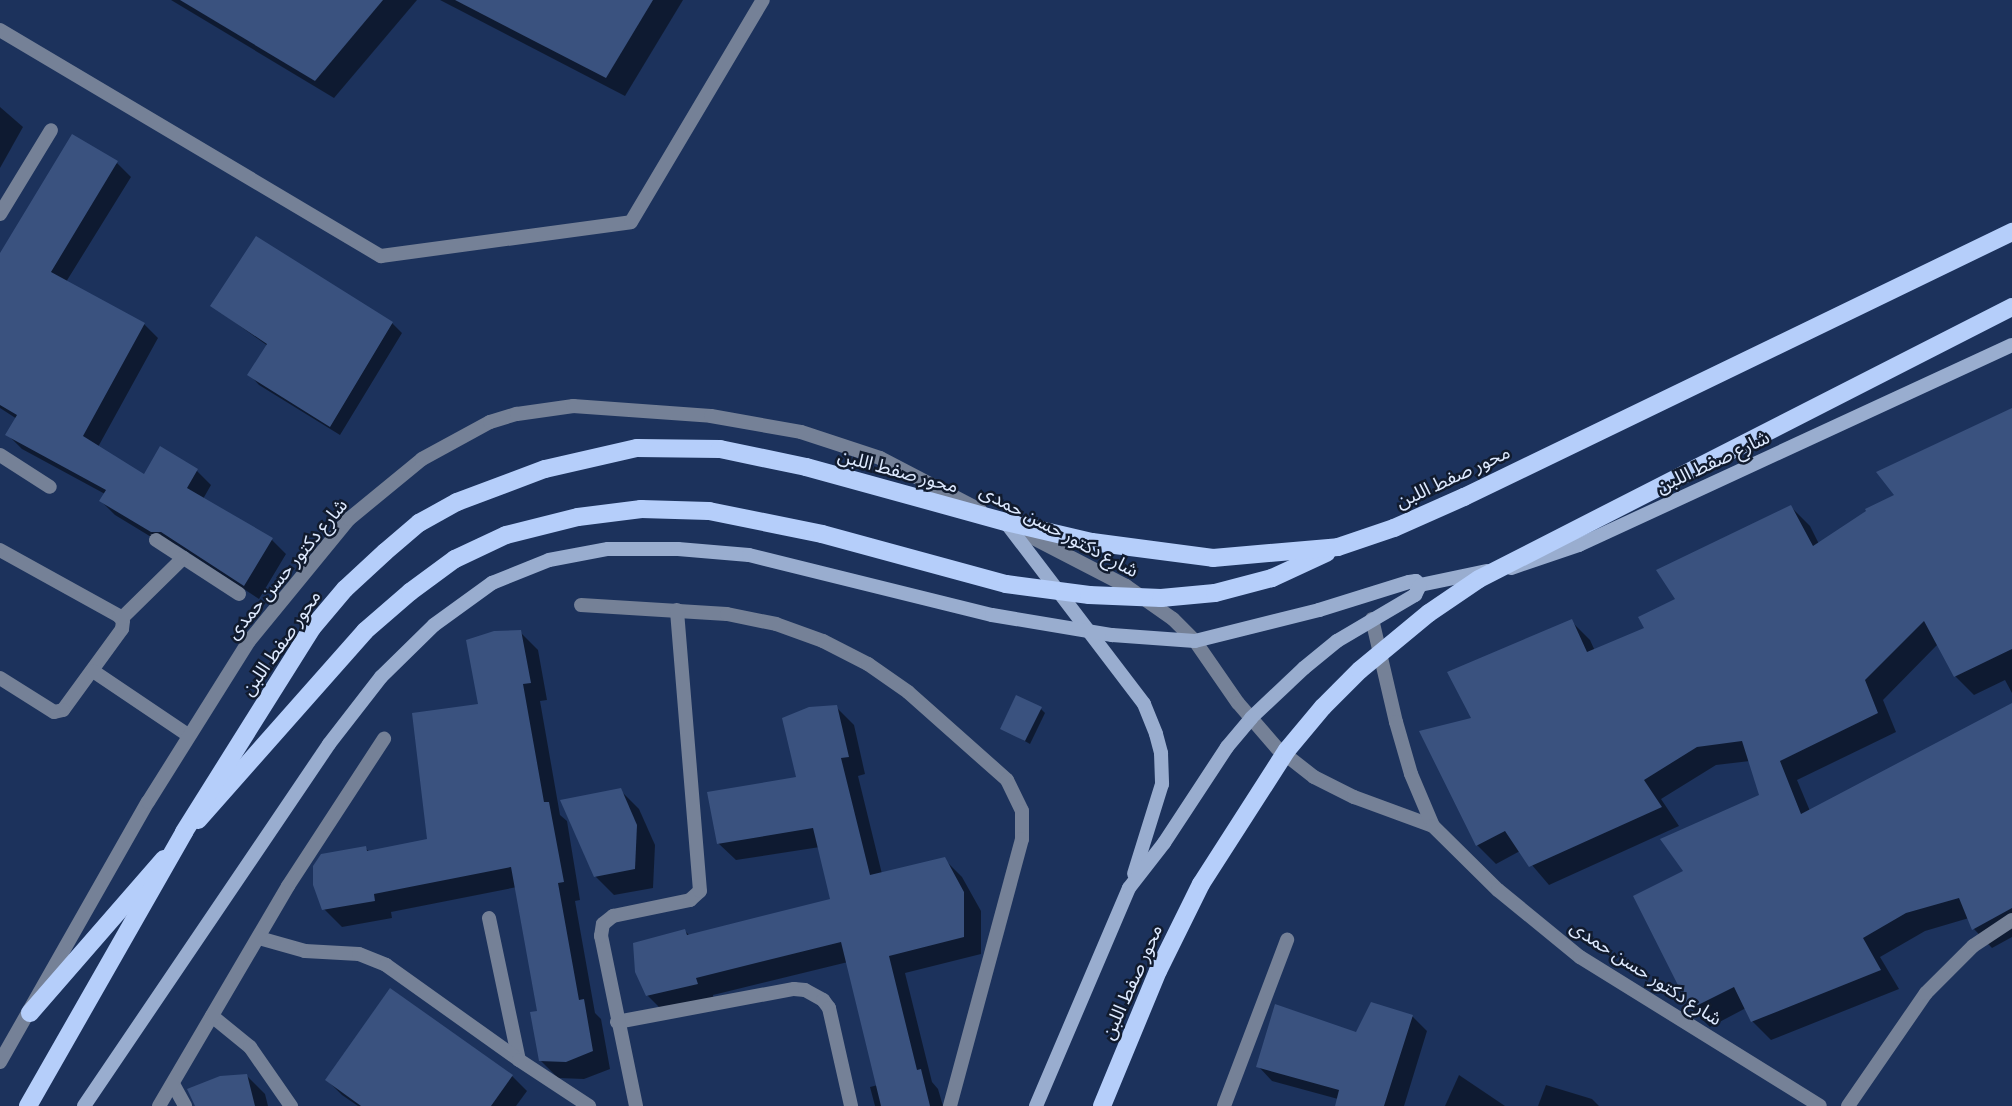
<!DOCTYPE html>
<html>
<head>
<meta charset="utf-8">
<style>
  body { margin:0 }
  #map { position:relative; width:2012px; height:1106px; overflow:hidden; background:#1c325c; font-family:Manrope,"Noto Sans Arabic",sans-serif }
  div>[style] { position:absolute }
  [style*='--x'] { left:calc(var(--x)*1px); top:calc(var(--y)*1px); width:calc(var(--w)*1px); rotate:calc(var(--a)*1deg) }
  .shadow>* { inset:0; background:#0007 }
  .building>* { inset:0; background:#3a527f }
  .lane>* { height:14px; margin:-7px; padding:0 7px; transform-origin:7px; border-radius:7px; background:#758197 }
  .street>* { height:14px; margin:-7px; padding:0 7px; transform-origin:7px; border-radius:7px; background:#758197 }
  .secondary>* { height:14px; margin:-7px; padding:0 7px; transform-origin:7px; border-radius:7px; background:#99adcf }
  .primary>* { height:18px; margin:-9px; padding:0 9px; transform-origin:9px; border-radius:9px; background:#b5cefa }
  .primary-bridge>* { height:18px; margin:-9px; padding:0 9px; transform-origin:9px; border-radius:9px; background:#b5cefa }
  span { translate:-50% -50%; white-space:nowrap; text-align:center; line-height:1.15; -webkit-text-stroke:5px #111b2e; paint-order:stroke }
  .street-label { font-size:19px; color:#deeaff }
</style>
</head>
<body>
<div id="map">
  <div class="shadow">
    <div style="clip-path:polygon(171px 0,417px 0,334px 98px)"></div>
    <div style="clip-path:polygon(440px 0,683px 0,625px 96px)"></div>
    <div style="clip-path:polygon(0 107px,23px 127px,0 168px)"></div>
    <div style="clip-path:polygon(117px 163px,131px 177px,66px 282px,144px 324px,158px 338px,98px 447px,145px 476px,161px 449px,197px 471px,211px 485px,203px 499px,272px 540px,286px 554px,259px 599px,177px 545px,166px 546px,115px 515px,101px 501px,105px 494px,22px 449px,8px 435px,17px 419px,0 408px,0 256px)"></div>
    <div style="clip-path:polygon(212px 306px,392px 323px,402px 333px,340px 435px,259px 385px,250px 375px,268px 346px)"></div>
    <div style="clip-path:polygon(2012px 410px,2012px 693px,2005px 680px,1974px 695px,1955px 676px,1938px 644px,1883px 700px,1896px 732px,1797px 780px,1810px 811px,2012px 705px,2012px 937px,1992px 948px,1974px 929px,1969px 918px,1925px 931px,1880px 957px,1899px 989px,1771px 1040px,1752px 1021px,1746px 1008px,1710px 1027px,1691px 1008px,1685px 871px,1761px 796px,1750px 761px,1716px 765px,1661px 799px,1679px 826px,1549px 885px,1520px 851px,1496px 864px,1477px 845px,1474px 719px,1571px 621px,1590px 640px,1595px 651px,1646px 629px,1791px 507px,1810px 526px,1819px 544px,1896px 495px)"></div>
    <div style="clip-path:polygon(520px 632px,538px 650px,547px 700px,540px 701px,560px 815px,567px 821px,580px 900px,575px 901px,595px 1013px,601px 1019px,610px 1069px,584px 1079px,558px 1078px,540px 1060px,539px 1012px,517px 887px,391px 912px,392px 918px,342px 927px,324px 909px,365px 848px,370px 852px,429px 840px,480px 706px)"></div>
    <div style="clip-path:polygon(836px 707px,854px 725px,865px 774px,858px 776px,882px 874px,944px 859px,962px 877px,981px 911px,981px 954px,905px 973px,932px 1082px,938px 1089px,943px 1106px,875px 1106px,870px 1087px,878px 1085px,848px 962px,713px 995px,714px 1001px,665px 1013px,647px 995px,685px 931px,690px 936px,833px 900px,820px 847px,736px 860px,718px 843px,798px 778px)"></div>
    <div style="clip-path:polygon(1041px 709px,1045px 713px,1030px 744px,1002px 728px)"></div>
    <div style="clip-path:polygon(620px 790px,639px 809px,655px 845px,653px 888px,614px 895px,595px 876px)"></div>
    <div style="clip-path:polygon(391px 991px,512px 1076px,527px 1091px,516px 1106px,358px 1106px,342px 1095px,327px 1080px)"></div>
    <div style="clip-path:polygon(1372px 1004px,1413px 1017px,1427px 1031px,1404px 1106px,1337px 1106px,1338px 1099px,1272px 1081px,1258px 1066px,1357px 1034px)"></div>
    <div style="clip-path:polygon(246px 1075px,265px 1094px,268px 1106px,199px 1106px)"></div>
    <div style="clip-path:polygon(1459px 1075px,1505px 1106px,1445px 1106px)"></div>
    <div style="clip-path:polygon(1546px 1085px,1592px 1099px,1599px 1106px,1538px 1106px)"></div>
  </div>
  <div class="building">
    <div style="clip-path:polygon(180px 0,383px 0,315px 81px)"></div>
    <div style="clip-path:polygon(455px 0,653px 0,606px 78px)"></div>
    <div style="clip-path:polygon(72px 134px,118px 161px,51px 272px,145px 323px,83px 436px,144px 474px,160px 446px,198px 469px,187px 488px,273px 538px,244px 586px,161px 532px,151px 532px,99px 501px,106px 490px,5px 435px,17px 415px,0 405px,0 253px)"></div>
    <div style="clip-path:polygon(256px 236px,393px 322px,330px 427px,247px 375px,267px 344px,210px 306px)"></div>
    <div style="clip-path:polygon(2012px 408px,2012px 649px,1954px 677px,1924px 621px,1865px 680px,1878px 713px,1780px 761px,1801px 814px,2012px 703px,2012px 908px,1972px 930px,1959px 898px,1906px 913px,1863px 938px,1881px 970px,1751px 1022px,1734px 987px,1690px 1009px,1633px 896px,1683px 871px,1660px 839px,1759px 795px,1742px 741px,1697px 747px,1644px 780px,1662px 807px,1529px 867px,1505px 831px,1476px 846px,1419px 731px,1471px 718px,1447px 672px,1572px 619px,1587px 652px,1644px 628px,1638px 617px,1675px 599px,1656px 570px,1791px 505px,1813px 546px,1866px 511px,1865px 509px,1894px 495px,1876px 472px)"></div>
    <div style="clip-path:polygon(521px 630px,531px 683px,523px 684px,544px 802px,549px 802px,564px 882px,558px 883px,579px 1000px,584px 999px,593px 1051px,566px 1062px,539px 1061px,530px 1012px,537px 1011px,511px 867px,374px 894px,375px 901px,322px 910px,313px 885px,313px 866px,321px 854px,366px 846px,367px 851px,427px 839px,412px 713px,478px 704px,466px 640px,494px 631px)"></div>
    <div style="clip-path:polygon(1016px 695px,1042px 707px,1025px 741px,1000px 729px)"></div>
    <div style="clip-path:polygon(837px 705px,849px 757px,841px 758px,870px 875px,945px 857px,964px 892px,964px 937px,889px 956px,917px 1070px,921px 1069px,930px 1106px,881px 1106px,841px 942px,696px 978px,698px 984px,646px 996px,635px 972px,633px 943px,685px 929px,687px 935px,830px 899px,813px 828px,717px 844px,707px 792px,796px 777px,782px 718px,809px 707px)"></div>
    <div style="clip-path:polygon(621px 788px,637px 825px,635px 869px,594px 877px,560px 800px)"></div>
    <div style="clip-path:polygon(390px 988px,513px 1075px,491px 1106px,361px 1106px,325px 1080px)"></div>
    <div style="clip-path:polygon(1371px 1002px,1413px 1015px,1384px 1106px,1335px 1106px,1339px 1090px,1256px 1067px,1275px 1004px,1356px 1032px)"></div>
    <div style="clip-path:polygon(247px 1074px,255px 1106px,195px 1106px,187px 1089px,220px 1076px)"></div>
  </div>
  <div class="lane">
    <div style="--x:0;--y:30;--w:443;--a:30.7"></div>
    <div style="--x:381;--y:256;--w:252;--a:-7.7"></div>
    <div style="--x:631;--y:222;--w:258;--a:-59.3"></div>
    <div style="--x:0;--y:214;--w:98;--a:-58.7"></div>
    <div style="--x:0;--y:455;--w:59;--a:32.6"></div>
    <div style="--x:156;--y:540;--w:99;--a:33"></div>
    <div style="--x:0;--y:550;--w:136;--a:29"></div>
    <div style="--x:119;--y:616;--w:6;--a:51"></div>
    <div style="--x:123;--y:621;--w:8;--a:97"></div>
    <div style="--x:122;--y:629;--w:100;--a:126.1"></div>
    <div style="--x:63;--y:710;--w:9;--a:167"></div>
    <div style="--x:54;--y:712;--w:64;--a:-147.8"></div>
    <div style="--x:122;--y:618;--w:86;--a:-44.5"></div>
    <div style="--x:93;--y:671;--w:115;--a:34"></div>
  </div>
  <div class="street">
    <div style="--x:1016;--y:529;--w:124;--a:27.4"></div>
    <div style="--x:1126;--y:586;--w:57;--a:35.1"></div>
    <div style="--x:1173;--y:619;--w:31;--a:45"></div>
    <div style="--x:1195;--y:641;--w:75;--a:55.3"></div>
    <div style="--x:1238;--y:703;--w:60;--a:49.1"></div>
    <div style="--x:1277;--y:748;--w:47;--a:38.1"></div>
    <div style="--x:1314;--y:777;--w:45;--a:26.6"></div>
    <div style="--x:1354;--y:797;--w:84;--a:20.2"></div>
    <div style="--x:581;--y:605;--w:146;--a:3.5"></div>
    <div style="--x:727;--y:614;--w:50;--a:11.5"></div>
    <div style="--x:776;--y:624;--w:50;--a:19.9"></div>
    <div style="--x:823;--y:641;--w:51;--a:27.1"></div>
    <div style="--x:868;--y:664;--w:49;--a:35"></div>
    <div style="--x:908;--y:692;--w:132;--a:41.6"></div>
    <div style="--x:1007;--y:780;--w:34;--a:64"></div>
    <div style="--x:1022;--y:811;--w:28;--a:90"></div>
    <div style="--x:1022;--y:839;--w:277;--a:105.1"></div>
    <div style="--x:1372;--y:619;--w:106;--a:76.9"></div>
    <div style="--x:1396;--y:722;--w:54;--a:73.9"></div>
    <div style="--x:1411;--y:774;--w:56;--a:67.1"></div>
    <div style="--x:1433;--y:826;--w:91;--a:44.6"></div>
    <div style="--x:1498;--y:890;--w:106;--a:39.3"></div>
    <div style="--x:1580;--y:957;--w:282;--a:31.8"></div>
    <div style="--x:489;--y:918;--w:145;--a:78.1"></div>
    <div style="--x:259;--y:938;--w:48;--a:15.8"></div>
    <div style="--x:305;--y:951;--w:54;--a:3.2"></div>
    <div style="--x:359;--y:954;--w:29;--a:22"></div>
    <div style="--x:386;--y:965;--w:163;--a:35.5"></div>
    <div style="--x:519;--y:1060;--w:84;--a:33.3"></div>
    <div style="--x:212;--y:1016;--w:49;--a:39.2"></div>
    <div style="--x:250;--y:1047;--w:72;--a:55.2"></div>
    <div style="--x:617;--y:1022;--w:180;--a:-10.6"></div>
    <div style="--x:794;--y:989;--w:11;--a:5"></div>
    <div style="--x:805;--y:990;--w:21;--a:29"></div>
    <div style="--x:823;--y:1000;--w:10;--a:53"></div>
    <div style="--x:829;--y:1008;--w:100;--a:77.3"></div>
    <div style="--x:0;--y:1062;--w:299;--a:-60.4"></div>
    <div style="--x:148;--y:802;--w:190;--a:-57.9"></div>
    <div style="--x:249;--y:641;--w:158;--a:-50.7"></div>
    <div style="--x:349;--y:519;--w:94;--a:-39.4"></div>
    <div style="--x:422;--y:459;--w:77;--a:-28.6"></div>
    <div style="--x:490;--y:422;--w:28;--a:-17"></div>
    <div style="--x:517;--y:414;--w:57;--a:-8.1"></div>
    <div style="--x:573;--y:406;--w:138;--a:4.1"></div>
    <div style="--x:711;--y:416;--w:91;--a:10.1"></div>
    <div style="--x:801;--y:432;--w:83;--a:18.2"></div>
    <div style="--x:880;--y:458;--w:113;--a:27.5"></div>
    <div style="--x:173;--y:1084;--w:25;--a:61"></div>
    <div style="--x:159;--y:1106;--w:255;--a:-59.6"></div>
    <div style="--x:288;--y:886;--w:176;--a:-56.9"></div>
    <div style="--x:636;--y:1106;--w:174;--a:-101.6"></div>
    <div style="--x:601;--y:936;--w:12;--a:-81"></div>
    <div style="--x:603;--y:924;--w:13;--a:-39"></div>
    <div style="--x:613;--y:916;--w:79;--a:-11.7"></div>
    <div style="--x:690;--y:900;--w:13;--a:-42"></div>
    <div style="--x:700;--y:891;--w:282;--a:-94.7"></div>
    <div style="--x:1224;--y:1106;--w:178;--a:-69.2"></div>
    <div style="--x:1848;--y:1106;--w:137;--a:-55.4"></div>
    <div style="--x:1926;--y:993;--w:66;--a:-45"></div>
    <div style="--x:1973;--y:946;--w:47;--a:-33.7"></div>
  </div>
  <div class="secondary">
    <div style="--x:1007;--y:524;--w:226;--a:52.7"></div>
    <div style="--x:1144;--y:704;--w:32;--a:68"></div>
    <div style="--x:1156;--y:734;--w:20;--a:75"></div>
    <div style="--x:1161;--y:753;--w:31;--a:88"></div>
    <div style="--x:1162;--y:784;--w:94;--a:107.3"></div>
    <div style="--x:1511;--y:568;--w:72;--a:-18.7"></div>
    <div style="--x:1579;--y:545;--w:477;--a:-24.8"></div>
    <div style="--x:84;--y:1106;--w:437;--a:-55.9"></div>
    <div style="--x:329;--y:744;--w:85;--a:-52.2"></div>
    <div style="--x:381;--y:677;--w:74;--a:-44.5"></div>
    <div style="--x:434;--y:625;--w:72;--a:-35.9"></div>
    <div style="--x:492;--y:583;--w:61;--a:-22"></div>
    <div style="--x:549;--y:560;--w:60;--a:-10.6"></div>
    <div style="--x:608;--y:549;--w:70;--a:0"></div>
    <div style="--x:678;--y:549;--w:71;--a:4.8"></div>
    <div style="--x:749;--y:555;--w:250;--a:13.9"></div>
    <div style="--x:992;--y:615;--w:122;--a:9.5"></div>
    <div style="--x:1112;--y:635;--w:83;--a:4.1"></div>
    <div style="--x:1195;--y:641;--w:128;--a:-14"></div>
    <div style="--x:1319;--y:610;--w:94;--a:-17.3"></div>
    <div style="--x:1409;--y:582;--w:7;--a:-8"></div>
    <div style="--x:1416;--y:581;--w:6;--a:45"></div>
    <div style="--x:1420;--y:585;--w:68;--a:-11.8"></div>
    <div style="--x:1036;--y:1106;--w:237;--a:-66.9"></div>
    <div style="--x:1129;--y:888;--w:57;--a:-52.1"></div>
    <div style="--x:1164;--y:843;--w:115;--a:-56.7"></div>
    <div style="--x:1227;--y:747;--w:38;--a:-50"></div>
    <div style="--x:1251;--y:718;--w:73;--a:-43.3"></div>
    <div style="--x:1304;--y:668;--w:43;--a:-39.3"></div>
    <div style="--x:1337;--y:641;--w:91;--a:-30.5"></div>
    <div style="--x:1415;--y:595;--w:11;--a:-63"></div>
  </div>
  <div class="primary">
    <div style="--x:1338;--y:547;--w:59;--a:-18.7"></div>
    <div style="--x:1394;--y:528;--w:77;--a:-23.9"></div>
    <div style="--x:1464;--y:497;--w:609;--a:-25.81"></div>
    <div style="--x:198;--y:820;--w:252;--a:-48.5"></div>
    <div style="--x:365;--y:631;--w:60;--a:-40.9"></div>
    <div style="--x:410;--y:592;--w:56;--a:-36.3"></div>
    <div style="--x:455;--y:559;--w:56;--a:-25.2"></div>
    <div style="--x:30;--y:1013;--w:204;--a:-49"></div>
  </div>
  <div class="primary-bridge">
    <div style="--x:506;--y:535;--w:74;--a:-14"></div>
    <div style="--x:578;--y:517;--w:64;--a:-7.2"></div>
    <div style="--x:641;--y:509;--w:68;--a:1.7"></div>
    <div style="--x:709;--y:511;--w:115;--a:11.5"></div>
    <div style="--x:822;--y:534;--w:191;--a:15.2"></div>
    <div style="--x:1006;--y:584;--w:84;--a:7.5"></div>
    <div style="--x:1089;--y:595;--w:72;--a:2.4"></div>
    <div style="--x:1161;--y:598;--w:54;--a:-5.3"></div>
    <div style="--x:1215;--y:593;--w:59;--a:-14.7"></div>
    <div style="--x:1272;--y:578;--w:60;--a:-24.8"></div>
    <div style="--x:28;--y:1106;--w:315;--a:-60.3"></div>
    <div style="--x:184;--y:832;--w:241;--a:-57.9"></div>
    <div style="--x:312;--y:628;--w:51;--a:-49.8"></div>
    <div style="--x:345;--y:589;--w:54;--a:-42.8"></div>
    <div style="--x:385;--y:552;--w:45;--a:-40.5"></div>
    <div style="--x:419;--y:523;--w:43;--a:-28.9"></div>
    <div style="--x:457;--y:502;--w:94;--a:-20.6"></div>
    <div style="--x:545;--y:469;--w:94;--a:-12.9"></div>
    <div style="--x:637;--y:448;--w:83;--a:0.7"></div>
    <div style="--x:720;--y:449;--w:88;--a:11.8"></div>
    <div style="--x:806;--y:467;--w:207;--a:15.4"></div>
    <div style="--x:1006;--y:522;--w:88;--a:13.1"></div>
    <div style="--x:1092;--y:542;--w:122;--a:7.5"></div>
    <div style="--x:1213;--y:558;--w:125;--a:-5"></div>
    <div style="--x:1102;--y:1106;--w:146;--a:-67.5"></div>
    <div style="--x:1158;--y:971;--w:97;--a:-63.7"></div>
    <div style="--x:1201;--y:884;--w:159;--a:-57.3"></div>
    <div style="--x:1287;--y:750;--w:56;--a:-50.1"></div>
    <div style="--x:1323;--y:707;--w:52;--a:-45"></div>
    <div style="--x:1360;--y:670;--w:89;--a:-39.6"></div>
    <div style="--x:1429;--y:613;--w:60;--a:-34.2"></div>
    <div style="--x:1479;--y:579;--w:598;--a:-27.04"></div>
  </div>
  <div class="street-label">
    <span style="left:1713px;top:462px;rotate:-25deg">شارع صفط اللبن</span>
    <span style="left:898px;top:471px;rotate:15deg">محور صفط اللبن</span>
    <span style="left:1453px;top:477px;rotate:-25deg">محور صفط اللبن</span>
    <span style="left:1059px;top:531px;rotate:28deg">شارع دكتور حسن حمدى</span>
    <span style="left:287px;top:569px;rotate:-50deg">شارع دكتور حسن حمدى</span>
    <span style="left:281px;top:643px;rotate:-55deg">محور صفط اللبن</span>
    <span style="left:1646px;top:973px;rotate:33deg">شارع دكتور حسن حمدى</span>
    <span style="left:1132px;top:982px;rotate:-66deg">محور صفط اللبن</span>
  </div>
</div>
</body>
</html>
